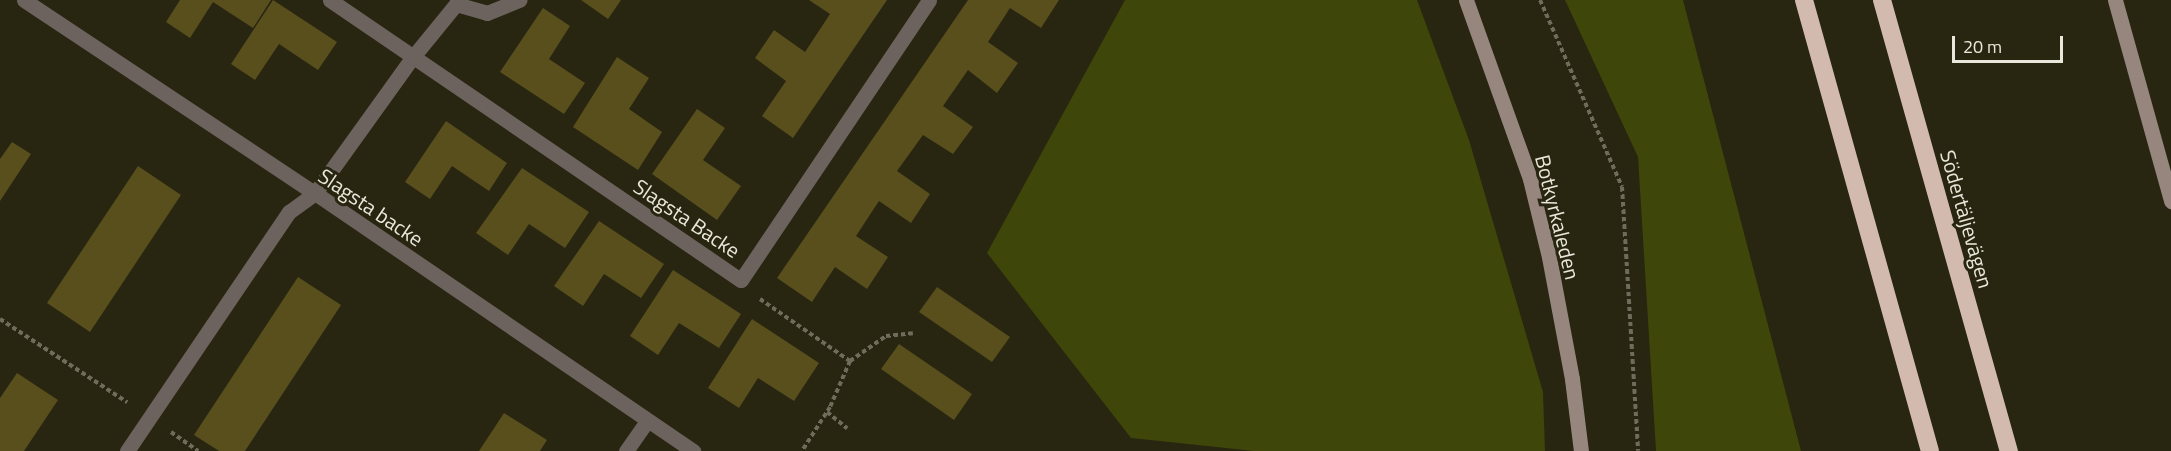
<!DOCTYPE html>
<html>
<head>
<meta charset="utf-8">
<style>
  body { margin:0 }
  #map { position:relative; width:2171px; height:451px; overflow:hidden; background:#282511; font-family:"Titillium Web",sans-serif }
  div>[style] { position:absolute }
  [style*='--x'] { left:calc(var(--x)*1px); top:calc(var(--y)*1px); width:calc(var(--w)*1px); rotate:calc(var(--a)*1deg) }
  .green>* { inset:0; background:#3e4609 }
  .building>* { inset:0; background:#584f1d }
  .path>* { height:4px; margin-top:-2px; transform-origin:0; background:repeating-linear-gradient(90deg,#6f6c5b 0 4.5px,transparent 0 7.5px) }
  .minor>* { height:15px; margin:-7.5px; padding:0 7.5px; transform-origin:7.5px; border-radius:7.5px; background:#6d635e }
  .secondary>* { height:15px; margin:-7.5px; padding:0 7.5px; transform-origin:7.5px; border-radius:7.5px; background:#96867e }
  .motorway>* { height:18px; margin:-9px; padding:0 9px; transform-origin:9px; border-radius:9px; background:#d3baae }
  span { translate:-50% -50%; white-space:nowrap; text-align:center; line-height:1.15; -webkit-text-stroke:6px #282511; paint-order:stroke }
  .street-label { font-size:21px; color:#eae8db }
  .scale { position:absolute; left:1952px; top:36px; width:111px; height:27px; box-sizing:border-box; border:3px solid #eae8db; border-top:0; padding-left:8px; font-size:18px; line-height:21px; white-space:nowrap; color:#eae8db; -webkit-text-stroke:4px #282511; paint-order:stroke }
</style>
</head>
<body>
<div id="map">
  <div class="green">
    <div style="clip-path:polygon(1125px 0,1417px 0,1469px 140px,1543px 392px,1545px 451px,1254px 451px,1131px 438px,987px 253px)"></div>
    <div style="clip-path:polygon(1565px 0,1683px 0,1801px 451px,1656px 451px,1638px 157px)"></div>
  </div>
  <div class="building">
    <div style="clip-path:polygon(180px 0,271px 0,253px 28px,213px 2px,190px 38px,166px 22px)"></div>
    <div style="clip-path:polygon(273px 0,337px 42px,318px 70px,279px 44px,255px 80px,231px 64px)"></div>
    <div style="clip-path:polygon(581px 0,621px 0,608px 19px)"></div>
    <div style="clip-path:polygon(809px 0,887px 0,793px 138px,762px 116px,786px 81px,755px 58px,774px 30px,805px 52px,830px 14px)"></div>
    <div style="clip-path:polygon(968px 0,1059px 0,1041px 28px,1010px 8px,988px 42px,1018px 63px,997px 93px,968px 70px,943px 106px,973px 127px,953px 154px,923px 135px,897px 171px,930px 194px,911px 223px,879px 201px,856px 236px,888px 257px,867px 289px,835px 267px,812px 302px,777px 278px)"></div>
    <div style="clip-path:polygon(543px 8px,570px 26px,549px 59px,585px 83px,564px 114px,500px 72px)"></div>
    <div style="clip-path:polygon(617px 57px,649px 78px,629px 109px,662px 132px,638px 170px,573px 127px)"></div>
    <div style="clip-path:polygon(697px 109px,725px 128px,703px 160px,741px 186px,717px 220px,652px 174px)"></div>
    <div style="clip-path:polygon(446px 121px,507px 163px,489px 191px,452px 166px,430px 199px,405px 182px)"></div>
    <div style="clip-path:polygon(12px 142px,31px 154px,0 201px,0 159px)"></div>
    <div style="clip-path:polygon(138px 166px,181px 195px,90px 332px,47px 303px)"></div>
    <div style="clip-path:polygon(522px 168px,589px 212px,565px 248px,529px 224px,508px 255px,476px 233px)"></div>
    <div style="clip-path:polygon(599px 221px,664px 264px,641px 298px,604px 274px,583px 306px,554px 286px)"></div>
    <div style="clip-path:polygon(673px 270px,741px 314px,719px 348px,679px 323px,658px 355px,630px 336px)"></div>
    <div style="clip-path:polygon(298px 277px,341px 305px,245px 451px,219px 451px,194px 435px)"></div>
    <div style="clip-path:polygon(937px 287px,1010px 337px,992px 362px,919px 312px)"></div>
    <div style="clip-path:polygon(752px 319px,819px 363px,794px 401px,758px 378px,739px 408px,708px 388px)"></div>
    <div style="clip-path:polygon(899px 344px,972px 394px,954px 420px,881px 369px)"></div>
    <div style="clip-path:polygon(17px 373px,58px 400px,24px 451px,0 451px,0 398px)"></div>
    <div style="clip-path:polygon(504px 413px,547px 440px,540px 451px,479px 451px)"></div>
  </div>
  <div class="path">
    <div style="--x:1540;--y:0;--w:204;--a:66.3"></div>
    <div style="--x:1622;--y:187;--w:264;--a:86.5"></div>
    <div style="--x:760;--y:299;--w:109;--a:34.6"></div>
    <div style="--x:850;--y:361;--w:50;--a:113.5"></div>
    <div style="--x:830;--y:407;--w:52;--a:122.5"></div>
    <div style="--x:0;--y:319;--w:152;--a:33.2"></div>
    <div style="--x:850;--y:361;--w:44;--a:-34.8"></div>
    <div style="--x:886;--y:336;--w:27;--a:-6"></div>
    <div style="--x:827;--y:412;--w:26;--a:39"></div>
    <div style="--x:171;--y:432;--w:33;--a:35"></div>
  </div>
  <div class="minor">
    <div style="--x:24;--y:0;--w:349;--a:33.6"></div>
    <div style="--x:315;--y:193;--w:458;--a:34.3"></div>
    <div style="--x:330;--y:0;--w:497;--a:34.3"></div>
    <div style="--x:741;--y:280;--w:337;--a:-56.1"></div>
    <div style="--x:127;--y:451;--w:289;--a:-55.9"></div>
    <div style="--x:289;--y:212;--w:32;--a:-36"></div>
    <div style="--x:315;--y:193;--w:166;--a:-54.3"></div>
    <div style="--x:412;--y:58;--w:70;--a:-50.8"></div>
    <div style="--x:456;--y:4;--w:32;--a:16"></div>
    <div style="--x:487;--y:13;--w:35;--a:-22"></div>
    <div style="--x:626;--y:451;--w:37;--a:-55"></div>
  </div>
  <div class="secondary">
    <div style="--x:1466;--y:0;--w:190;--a:70.3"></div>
    <div style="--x:1530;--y:179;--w:80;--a:76.3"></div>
    <div style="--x:1549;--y:257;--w:124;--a:79.3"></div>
    <div style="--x:1572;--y:379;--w:73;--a:82.9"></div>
    <div style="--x:2115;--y:0;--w:209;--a:74.4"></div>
  </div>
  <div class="motorway">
    <div style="--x:1804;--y:0;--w:468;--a:74.4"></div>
    <div style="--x:1882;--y:0;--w:469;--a:74.3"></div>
  </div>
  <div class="street-label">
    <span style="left:371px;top:207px;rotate:34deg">Slagsta backe</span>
    <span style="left:1558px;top:217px;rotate:76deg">Botkyrkaleden</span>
    <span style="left:687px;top:218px;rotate:34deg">Slagsta Backe</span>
    <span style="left:1967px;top:219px;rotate:74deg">Södertäljevägen</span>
  </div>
  <div class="scale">20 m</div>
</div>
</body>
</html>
